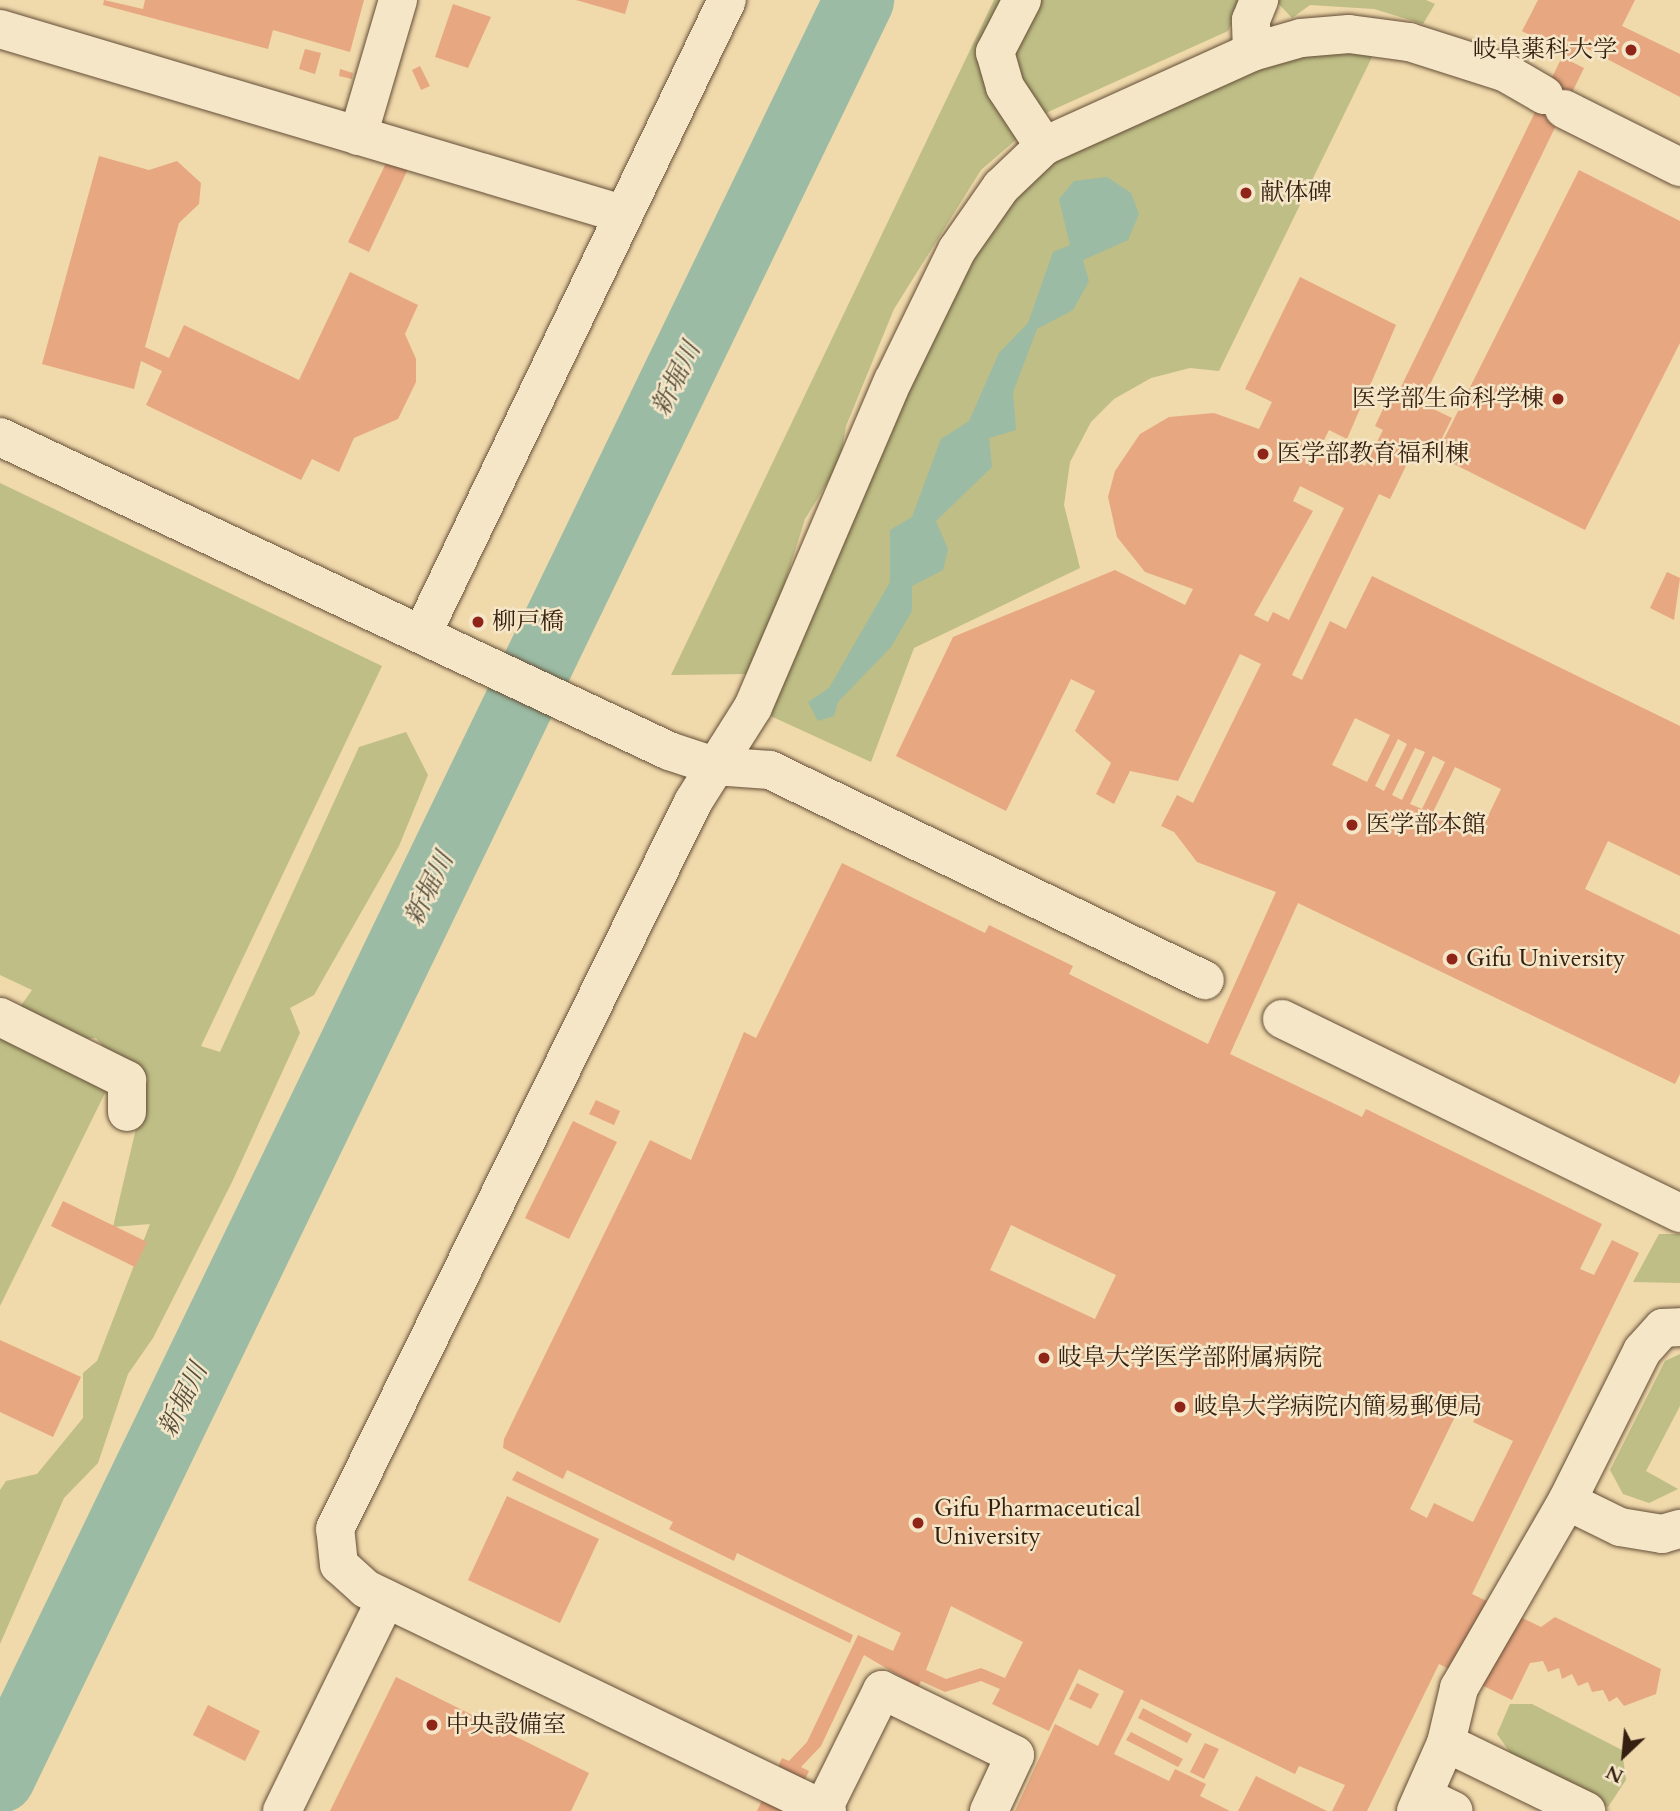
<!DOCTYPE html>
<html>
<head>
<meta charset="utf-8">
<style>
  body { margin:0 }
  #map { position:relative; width:1680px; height:1811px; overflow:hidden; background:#f0d9ab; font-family:Cardo,"Noto Serif JP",serif }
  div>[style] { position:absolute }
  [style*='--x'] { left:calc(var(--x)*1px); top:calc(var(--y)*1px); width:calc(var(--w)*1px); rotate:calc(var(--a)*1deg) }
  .green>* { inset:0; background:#bebe86 }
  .water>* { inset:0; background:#9bbba4 }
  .river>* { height:70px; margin:-35px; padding:0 35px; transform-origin:35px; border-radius:35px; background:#9bbba4 }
  .building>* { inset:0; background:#e7a781 }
  .roads { filter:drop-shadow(0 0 2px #644e37) drop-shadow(0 0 2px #644e37) }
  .minor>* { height:38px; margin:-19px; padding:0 19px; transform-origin:19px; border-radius:19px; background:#f5e6c8 }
  .dots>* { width:19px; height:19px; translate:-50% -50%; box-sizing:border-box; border:4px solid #f5e6c8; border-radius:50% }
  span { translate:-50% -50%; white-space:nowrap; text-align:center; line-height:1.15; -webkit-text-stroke:5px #f5e6c8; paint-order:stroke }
  .poi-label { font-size:24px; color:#351f10 }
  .right { translate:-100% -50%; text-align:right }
  .left { translate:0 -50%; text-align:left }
  .water-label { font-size:26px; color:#544e3c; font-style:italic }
  .north { position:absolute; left:1589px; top:1720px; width:70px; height:70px; -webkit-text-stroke:5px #f5e6c8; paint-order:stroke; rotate:206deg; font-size:19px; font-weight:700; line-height:28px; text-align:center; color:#351f10 }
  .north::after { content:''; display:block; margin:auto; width:24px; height:32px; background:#351f10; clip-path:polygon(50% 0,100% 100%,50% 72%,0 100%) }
</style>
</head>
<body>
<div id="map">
  <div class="green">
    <div style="clip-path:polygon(994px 0,1244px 0,1228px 31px,1048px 112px,981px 170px,894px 309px,846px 426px,840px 462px,805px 519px,778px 605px,746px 674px,671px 675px)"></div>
    <div style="clip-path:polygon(1275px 0,1426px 0,1435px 4px,1423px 24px,1374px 9px,1310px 5px,1292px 18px)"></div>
    <div style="clip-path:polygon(1374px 53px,1219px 371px,1190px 368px,1151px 378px,1114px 399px,1091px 422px,1070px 462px,1064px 505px,1080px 568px,914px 648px,871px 762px,764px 713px,942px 302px,1046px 154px,1273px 55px)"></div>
    <div style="clip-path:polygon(0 483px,382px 666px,201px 1046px,220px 1052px,359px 747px,406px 732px,428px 775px,399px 846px,314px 995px,290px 1008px,300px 1033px,232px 1182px,153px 1338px,128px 1374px,98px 1463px,64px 1498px,0 1644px,0 1490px,6px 1481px,37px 1474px,83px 1418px,83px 1373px,97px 1361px,150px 1224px,113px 1227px,148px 1077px,133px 1082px,96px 1038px,59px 1041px,20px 1007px,32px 990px,0 975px)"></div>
    <div style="clip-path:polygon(0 1032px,109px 1085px,0 1306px)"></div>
    <div style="clip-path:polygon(1659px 1234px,1680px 1234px,1680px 1283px,1633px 1282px)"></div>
    <div style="clip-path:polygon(1680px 1354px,1680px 1406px,1646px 1471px,1678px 1489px,1649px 1503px,1623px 1494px,1610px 1470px,1665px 1361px)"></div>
    <div style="clip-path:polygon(1510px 1704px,1532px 1704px,1622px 1750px,1626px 1780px,1608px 1807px,1521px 1768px,1497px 1734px)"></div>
  </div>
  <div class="water">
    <div style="clip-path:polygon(1107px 177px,1131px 193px,1139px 214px,1128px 240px,1083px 260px,1089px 281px,1073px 310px,1037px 329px,1013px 392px,1016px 430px,989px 438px,992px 467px,936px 521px,948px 549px,943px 570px,912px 586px,912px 611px,891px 647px,838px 702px,834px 716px,818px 721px,808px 702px,829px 688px,890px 582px,890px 530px,912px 517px,941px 439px,969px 421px,999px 353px,1028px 323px,1053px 252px,1070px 245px,1059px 199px,1074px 181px)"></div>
  </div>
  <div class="river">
    <div style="--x:0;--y:1778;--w:1975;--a:-64.21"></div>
  </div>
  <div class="building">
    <div style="clip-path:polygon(104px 0,143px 9px,145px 0,364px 0,350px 52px,273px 30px,268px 49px,103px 5px)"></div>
    <div style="clip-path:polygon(576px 0,629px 0,625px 14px)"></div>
    <div style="clip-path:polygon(1538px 0,1635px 0,1622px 26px,1680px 54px,1680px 97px,1582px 46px,1575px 60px,1522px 31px)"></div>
    <div style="clip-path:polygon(453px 4px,491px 17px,468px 68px,435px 57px)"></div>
    <div style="clip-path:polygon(305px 49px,321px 53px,315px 74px,299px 69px)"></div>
    <div style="clip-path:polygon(evenodd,1562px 57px,1584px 68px,1421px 403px,1452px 418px,1434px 454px,1416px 445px,1390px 499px,1379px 494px,1292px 675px,1302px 680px,1330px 621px,1346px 629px,1372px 576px,1680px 726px,1680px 876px,1608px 841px,1585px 889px,1680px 935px,1680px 1074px,1675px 1084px,1298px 903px,1230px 1054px,1362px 1117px,1366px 1109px,1602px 1224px,1580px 1269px,1594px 1275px,1612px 1240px,1639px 1253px,1472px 1594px,1541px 1627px,1555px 1617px,1661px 1669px,1656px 1694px,1624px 1706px,1617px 1697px,1609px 1702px,1603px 1690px,1592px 1692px,1588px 1682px,1578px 1686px,1572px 1674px,1562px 1679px,1559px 1668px,1548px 1672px,1543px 1661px,1530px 1663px,1512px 1700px,1439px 1664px,1367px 1811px,1332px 1811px,1345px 1785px,1299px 1766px,1295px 1774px,1141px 1699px,1114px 1754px,1169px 1781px,1175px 1769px,1206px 1784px,1200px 1796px,1230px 1811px,1015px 1811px,1055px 1724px,1098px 1746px,1124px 1691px,1079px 1669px,1049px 1731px,992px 1704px,1000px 1689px,981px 1681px,945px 1692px,921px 1681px,918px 1687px,864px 1655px,821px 1746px,801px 1767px,809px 1771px,790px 1811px,757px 1811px,782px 1758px,789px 1761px,807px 1742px,858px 1635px,893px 1651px,901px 1633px,737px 1553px,734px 1561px,669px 1529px,673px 1522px,567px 1470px,563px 1479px,503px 1448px,504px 1439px,650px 1140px,691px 1160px,744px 1032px,756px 1038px,842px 863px,985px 933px,989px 925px,1073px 966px,1069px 974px,1208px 1044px,1276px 892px,1197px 862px,1174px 832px,1161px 826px,1177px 795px,1193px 803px,1261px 664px,1240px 654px,1178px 781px,1130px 771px,1114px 804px,1096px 794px,1111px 763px,1075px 731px,1095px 691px,1071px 679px,1006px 811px,896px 756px,953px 637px,1115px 570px,1185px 605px,1193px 589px,1145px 572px,1117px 537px,1108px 497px,1115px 471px,1140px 434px,1169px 417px,1214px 413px,1259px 429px,1272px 402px,1245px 389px,1300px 277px,1396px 325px,1347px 439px,1329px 430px,1322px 444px,1365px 466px,1383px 430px,1375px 426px,1393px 388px,1399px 391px,1562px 57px,1300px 486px,1344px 508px,1289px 620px,1273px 612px,1268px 622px,1254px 615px,1313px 511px,1293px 501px,1300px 486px,1562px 57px,1355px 718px,1390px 735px,1367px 782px,1332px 765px,1355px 718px,1562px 57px,1398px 739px,1407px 744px,1384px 791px,1375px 786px,1398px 739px,1562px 57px,1415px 748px,1425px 752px,1402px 800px,1392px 795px,1415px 748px,1562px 57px,1433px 756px,1445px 762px,1422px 809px,1410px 804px,1433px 756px,1562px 57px,1455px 767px,1501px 789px,1478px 837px,1432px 814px,1455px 767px,1562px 57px,1011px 1225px,1116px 1275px,1095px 1319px,990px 1270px,1011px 1225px,1562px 57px,1464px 1398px,1481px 1406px,1473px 1422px,1513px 1441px,1473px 1522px,1434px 1503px,1427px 1518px,1410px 1509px,1464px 1398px,1562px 57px,951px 1606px,1023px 1642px,1005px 1678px,981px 1668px,946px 1679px,926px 1670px,951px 1606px)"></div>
    <div style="clip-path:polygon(420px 66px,430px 86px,421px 90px,412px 70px)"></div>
    <div style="clip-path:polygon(340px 69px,353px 73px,352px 79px,339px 76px)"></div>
    <div style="clip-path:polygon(99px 156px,149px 170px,177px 161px,201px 183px,199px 204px,179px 223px,145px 347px,169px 358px,184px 325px,299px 380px,350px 272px,418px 305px,405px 334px,416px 359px,416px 382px,398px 419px,354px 438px,339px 472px,312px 459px,301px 480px,146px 405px,162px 371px,141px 361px,134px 389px,42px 364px)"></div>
    <div style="clip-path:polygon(388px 159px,408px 169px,369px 252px,348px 242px)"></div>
    <div style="clip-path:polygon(1579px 170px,1680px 221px,1680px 343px,1585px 530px,1436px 455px)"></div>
    <div style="clip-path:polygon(1667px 572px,1680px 578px,1674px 620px,1650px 608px)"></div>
    <div style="clip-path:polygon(596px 1100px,620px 1111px,614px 1125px,589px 1114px)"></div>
    <div style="clip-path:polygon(573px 1121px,617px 1142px,569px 1239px,525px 1218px)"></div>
    <div style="clip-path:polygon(63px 1201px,147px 1242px,135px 1267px,51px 1226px)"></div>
    <div style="clip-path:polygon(0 1340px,81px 1377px,53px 1437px,0 1412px)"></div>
    <div style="clip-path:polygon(517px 1471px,853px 1635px,850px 1643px,512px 1480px)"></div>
    <div style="clip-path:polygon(507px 1496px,599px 1539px,560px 1623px,468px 1580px)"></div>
    <div style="clip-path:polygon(396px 1677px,589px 1773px,571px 1811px,330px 1811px)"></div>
    <div style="clip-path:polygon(1077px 1683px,1099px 1694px,1091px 1709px,1069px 1699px)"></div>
    <div style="clip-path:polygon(208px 1705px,260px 1731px,245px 1761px,193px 1735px)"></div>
    <div style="clip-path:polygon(1143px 1708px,1192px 1734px,1187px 1743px,1138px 1718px)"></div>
    <div style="clip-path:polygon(1131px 1732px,1183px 1759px,1178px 1767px,1126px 1740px)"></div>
    <div style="clip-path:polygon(1205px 1743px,1219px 1749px,1204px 1779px,1190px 1772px)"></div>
    <div style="clip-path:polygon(1256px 1776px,1327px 1811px,1238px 1811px)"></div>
  </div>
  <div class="roads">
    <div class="minor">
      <div style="--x:1022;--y:0;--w:59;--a:117.4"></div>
      <div style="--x:995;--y:52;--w:36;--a:74"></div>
      <div style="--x:1005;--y:87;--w:71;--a:56.5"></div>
      <div style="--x:0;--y:29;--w:649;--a:16.56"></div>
      <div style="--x:1252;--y:52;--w:32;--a:-92"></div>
      <div style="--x:1251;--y:20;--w:22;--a:-68"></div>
      <div style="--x:1564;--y:109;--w:130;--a:26.6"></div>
      <div style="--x:358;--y:136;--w:142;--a:-73.6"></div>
      <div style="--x:0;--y:437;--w:739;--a:25.14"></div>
      <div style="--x:669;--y:751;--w:47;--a:18.4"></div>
      <div style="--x:714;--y:766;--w:56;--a:4.1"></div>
      <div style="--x:770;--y:770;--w:483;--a:25.8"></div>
      <div style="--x:423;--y:632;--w:701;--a:-64.31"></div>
      <div style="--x:0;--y:1017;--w:142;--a:26.4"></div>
      <div style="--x:127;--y:1080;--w:32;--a:90"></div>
      <div style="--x:1282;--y:1019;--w:443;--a:26"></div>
      <div style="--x:1567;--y:1501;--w:59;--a:26.1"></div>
      <div style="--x:1620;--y:1527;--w:43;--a:9.5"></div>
      <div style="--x:1662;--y:1534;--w:19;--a:-16"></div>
      <div style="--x:1446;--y:1743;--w:156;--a:25.9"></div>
      <div style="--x:1423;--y:1796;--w:34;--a:26"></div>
      <div style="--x:282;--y:1811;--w:236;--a:-63.9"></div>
      <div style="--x:822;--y:1811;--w:135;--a:-63.6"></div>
      <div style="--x:882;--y:1690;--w:148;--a:26"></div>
      <div style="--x:1015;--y:1755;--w:62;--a:114.9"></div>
      <div style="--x:827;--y:1811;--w:512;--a:-154.29"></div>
      <div style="--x:366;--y:1589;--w:36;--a:-138"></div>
      <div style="--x:339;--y:1565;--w:36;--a:-96"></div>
      <div style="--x:335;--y:1529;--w:810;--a:-63.78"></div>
      <div style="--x:693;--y:802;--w:112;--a:-57.7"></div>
      <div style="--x:753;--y:707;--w:355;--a:-66.8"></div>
      <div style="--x:893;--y:381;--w:146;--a:-64"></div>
      <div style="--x:957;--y:250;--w:77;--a:-55.1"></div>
      <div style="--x:1001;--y:187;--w:59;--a:-43.6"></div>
      <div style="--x:1044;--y:146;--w:228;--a:-24.3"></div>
      <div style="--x:1252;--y:52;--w:51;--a:-15.9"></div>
      <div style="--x:1301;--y:38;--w:48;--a:-4.8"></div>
      <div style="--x:1349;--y:34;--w:61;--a:7.6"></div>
      <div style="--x:1409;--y:42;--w:102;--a:17.7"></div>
      <div style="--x:1506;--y:73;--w:44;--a:30.1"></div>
      <div style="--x:1416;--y:1811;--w:74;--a:-66.2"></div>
      <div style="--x:1446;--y:1743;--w:57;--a:-76.7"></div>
      <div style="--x:1459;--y:1688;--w:216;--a:-60"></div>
      <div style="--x:1567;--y:1501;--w:168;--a:-63.4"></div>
      <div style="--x:1642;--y:1351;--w:31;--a:-48"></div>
      <div style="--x:1663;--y:1328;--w:17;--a:-3"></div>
    </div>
  </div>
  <div class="dots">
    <div style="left:1631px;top:50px;background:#8f2418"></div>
    <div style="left:1246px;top:193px;background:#8f2418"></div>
    <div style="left:1558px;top:399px;background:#8f2418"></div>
    <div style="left:1263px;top:454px;background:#8f2418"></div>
    <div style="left:478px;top:622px;background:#8f2418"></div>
    <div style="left:1352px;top:825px;background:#8f2418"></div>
    <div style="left:1452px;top:959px;background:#8f2418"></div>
    <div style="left:1044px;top:1358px;background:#8f2418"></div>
    <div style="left:1180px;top:1407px;background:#8f2418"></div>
    <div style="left:918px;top:1523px;background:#8f2418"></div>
    <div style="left:432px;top:1725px;background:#8f2418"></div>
  </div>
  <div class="poi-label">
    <span class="right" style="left:1617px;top:50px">岐阜薬科大学</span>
    <span class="left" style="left:1260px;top:193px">献体碑</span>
    <span class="right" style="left:1544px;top:399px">医学部生命科学棟</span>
    <span class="left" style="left:1277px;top:454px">医学部教育福利棟</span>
    <span class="left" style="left:492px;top:622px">柳戸橋</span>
    <span class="left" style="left:1366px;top:825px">医学部本館</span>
    <span class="left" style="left:1466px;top:959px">Gifu University</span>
    <span class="left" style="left:1058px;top:1358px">岐阜大学医学部附属病院</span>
    <span class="left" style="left:1194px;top:1407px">岐阜大学病院内簡易郵便局</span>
    <span class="left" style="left:934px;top:1523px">Gifu Pharmaceutical<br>University</span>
    <span class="left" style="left:446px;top:1725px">中央設備室</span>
  </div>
  <div class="water-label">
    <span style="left:676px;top:379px;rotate:-64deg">新堀川</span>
    <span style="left:429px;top:889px;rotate:-64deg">新堀川</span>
    <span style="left:183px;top:1400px;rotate:-64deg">新堀川</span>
  </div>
  <div class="north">N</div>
</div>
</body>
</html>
